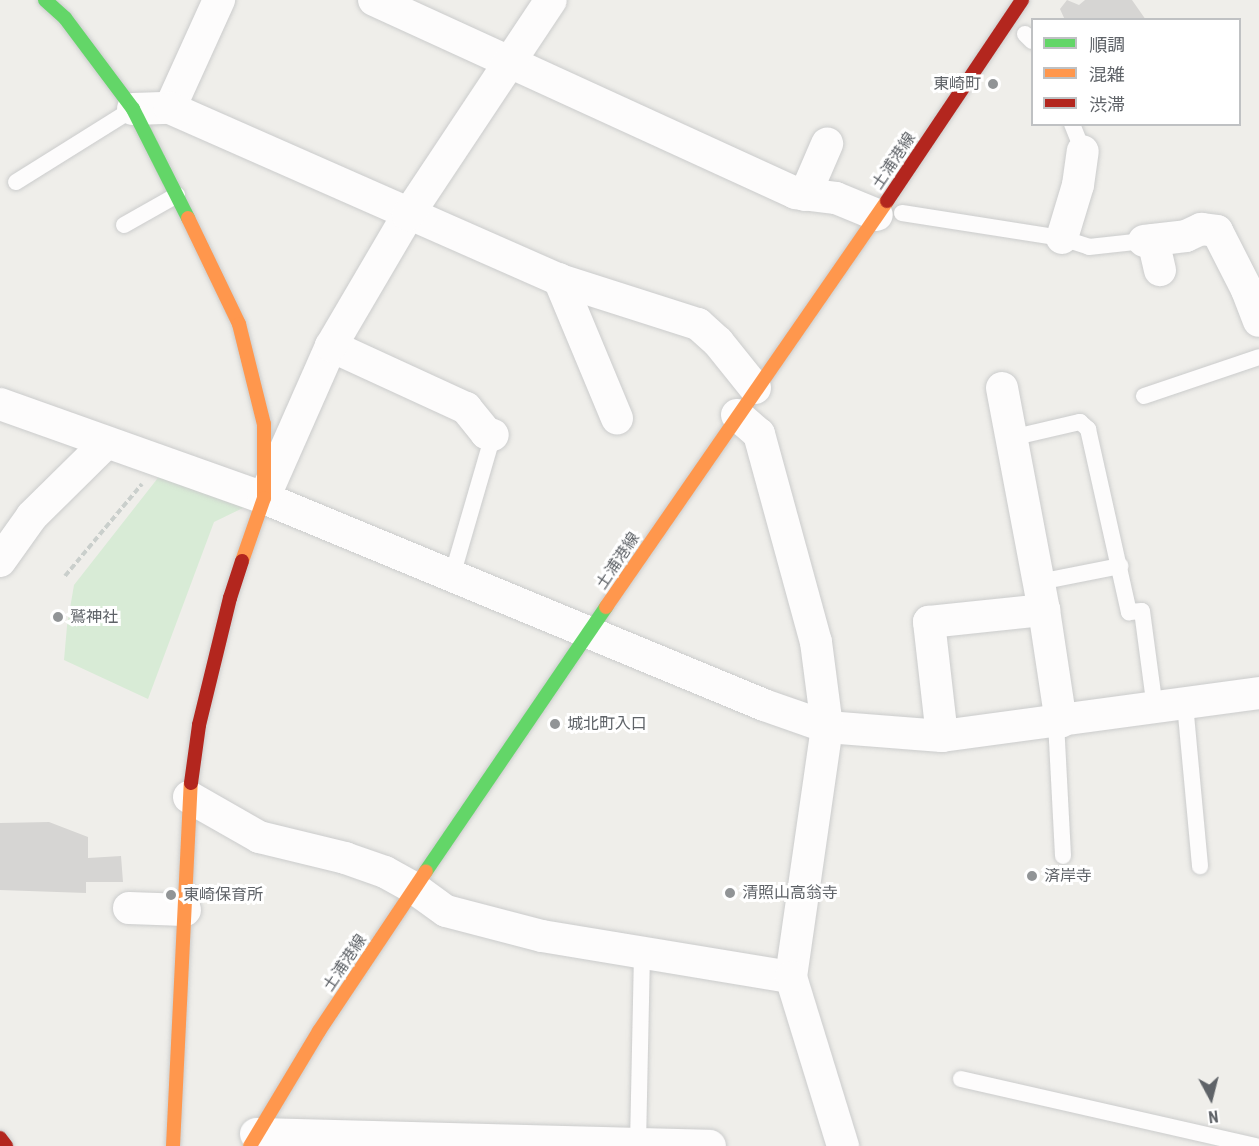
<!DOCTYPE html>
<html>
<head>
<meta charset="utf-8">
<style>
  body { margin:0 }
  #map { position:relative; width:1259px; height:1146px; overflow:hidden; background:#efeeea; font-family:"Roboto Condensed","Noto Sans JP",sans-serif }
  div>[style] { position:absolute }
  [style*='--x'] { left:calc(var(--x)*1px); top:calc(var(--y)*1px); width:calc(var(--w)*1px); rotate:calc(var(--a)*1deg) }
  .green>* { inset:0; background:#d8ebd6 }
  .building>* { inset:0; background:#d6d5d3 }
  .path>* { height:4px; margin-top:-2px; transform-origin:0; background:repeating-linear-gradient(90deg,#cacfcc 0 6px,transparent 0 9px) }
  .roads { filter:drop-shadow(0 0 2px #cbcccc) drop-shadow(0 0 2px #cbcccc) }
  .lane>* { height:16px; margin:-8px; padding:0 8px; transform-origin:8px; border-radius:8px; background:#fdfcfc }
  .street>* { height:32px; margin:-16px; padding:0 16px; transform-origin:16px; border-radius:16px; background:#fdfcfc }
  .fast>* { height:14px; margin:-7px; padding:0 7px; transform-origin:7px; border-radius:7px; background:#63d668 }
  .slow>* { height:14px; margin:-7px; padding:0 7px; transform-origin:7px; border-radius:7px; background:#ff974d }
  .jam>* { height:14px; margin:-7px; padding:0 7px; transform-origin:7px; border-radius:7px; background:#b3261e }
  .dots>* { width:16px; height:16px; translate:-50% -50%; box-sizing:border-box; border:3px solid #fff; border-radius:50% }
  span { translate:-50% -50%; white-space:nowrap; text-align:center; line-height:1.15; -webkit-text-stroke:6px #fff; paint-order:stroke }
  .poi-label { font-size:16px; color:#5f6368 }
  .right { translate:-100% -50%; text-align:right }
  .left { translate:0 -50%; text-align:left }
  .street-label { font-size:16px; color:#5f6368 }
  .legend { position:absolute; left:1031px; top:18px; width:210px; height:108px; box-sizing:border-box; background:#fff; border:2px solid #bfc1c3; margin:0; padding:8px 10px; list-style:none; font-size:18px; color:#5f6368 }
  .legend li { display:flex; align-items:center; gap:12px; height:30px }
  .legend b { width:30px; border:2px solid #bfc1c3 }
  .north { position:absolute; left:1181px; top:1068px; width:60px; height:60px; -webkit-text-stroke:4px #fff; paint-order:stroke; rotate:173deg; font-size:16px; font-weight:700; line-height:24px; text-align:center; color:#5f6368 }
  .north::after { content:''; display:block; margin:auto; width:21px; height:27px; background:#5f6368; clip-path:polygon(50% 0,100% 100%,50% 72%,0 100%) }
</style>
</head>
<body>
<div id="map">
  <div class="green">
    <div style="clip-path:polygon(161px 474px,249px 505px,214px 522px,148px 699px,64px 660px,67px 626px,74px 585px)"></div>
  </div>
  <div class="building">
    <div style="clip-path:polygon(1067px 0,1079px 5px,1085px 0,1132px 0,1146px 20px,1065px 20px,1060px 9px)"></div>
    <div style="clip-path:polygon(49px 822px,88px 837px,88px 858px,121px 856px,123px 882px,86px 882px,86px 893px,0 890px,0 823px)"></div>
  </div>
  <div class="path">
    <div style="--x:65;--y:576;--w:120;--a:-50.1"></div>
  </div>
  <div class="roads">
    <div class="lane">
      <div style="--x:1025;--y:34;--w:10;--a:45"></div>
      <div style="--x:1072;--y:124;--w:29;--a:68"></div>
      <div style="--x:16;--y:182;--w:138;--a:-32"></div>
      <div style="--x:902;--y:213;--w:162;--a:8.9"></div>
      <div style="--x:1062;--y:238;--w:28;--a:18"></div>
      <div style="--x:1089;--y:247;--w:55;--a:-6.2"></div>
      <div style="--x:124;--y:225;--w:61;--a:-29.5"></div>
      <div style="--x:1144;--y:396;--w:121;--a:-18.7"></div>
      <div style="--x:1011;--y:438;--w:71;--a:-13.1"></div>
      <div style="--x:1080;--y:422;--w:11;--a:41"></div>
      <div style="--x:1088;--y:429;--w:188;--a:77.4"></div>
      <div style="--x:1129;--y:612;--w:13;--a:-4"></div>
      <div style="--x:1142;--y:611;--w:98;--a:82.4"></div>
      <div style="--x:452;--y:576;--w:147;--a:-73.8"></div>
      <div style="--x:1039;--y:582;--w:83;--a:-11.2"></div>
      <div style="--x:1185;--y:704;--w:163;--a:84.7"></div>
      <div style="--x:1056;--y:722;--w:134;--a:87"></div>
      <div style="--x:961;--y:1079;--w:302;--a:12.8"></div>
      <div style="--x:638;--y:1144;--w:192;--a:-88.8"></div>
    </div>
    <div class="street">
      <div style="--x:374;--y:0;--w:463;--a:24.6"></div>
      <div style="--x:795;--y:193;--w:41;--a:7"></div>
      <div style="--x:836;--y:198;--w:44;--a:22.5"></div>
      <div style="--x:170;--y:108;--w:119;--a:-65.6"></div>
      <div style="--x:133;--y:109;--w:37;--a:-2"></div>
      <div style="--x:170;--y:108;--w:429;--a:23.8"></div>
      <div style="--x:563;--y:281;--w:142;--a:17.7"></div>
      <div style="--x:698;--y:324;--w:27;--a:42"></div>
      <div style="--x:718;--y:342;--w:59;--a:51.2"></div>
      <div style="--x:805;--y:195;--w:56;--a:-66.7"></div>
      <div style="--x:1062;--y:238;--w:55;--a:-73.2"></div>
      <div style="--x:1078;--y:185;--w:34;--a:-82"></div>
      <div style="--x:1153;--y:240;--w:31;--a:77"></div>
      <div style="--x:1144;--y:241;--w:42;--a:-6.8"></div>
      <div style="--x:1186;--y:236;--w:17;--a:-25"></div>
      <div style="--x:1201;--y:229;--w:16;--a:7"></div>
      <div style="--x:1217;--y:231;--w:66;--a:63"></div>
      <div style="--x:1247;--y:290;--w:33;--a:69"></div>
      <div style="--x:559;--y:279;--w:151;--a:67.4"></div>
      <div style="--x:331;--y:346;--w:149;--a:24.7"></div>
      <div style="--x:466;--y:408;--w:32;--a:51"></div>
      <div style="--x:486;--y:433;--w:7;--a:16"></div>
      <div style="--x:1002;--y:388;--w:226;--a:79.3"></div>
      <div style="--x:1044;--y:610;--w:113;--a:81.4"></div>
      <div style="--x:0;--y:404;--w:280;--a:19.6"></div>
      <div style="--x:264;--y:498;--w:541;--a:22.49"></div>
      <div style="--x:764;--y:705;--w:67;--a:19.2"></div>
      <div style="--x:827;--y:727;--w:115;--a:4.5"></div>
      <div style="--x:942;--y:736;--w:320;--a:-7.7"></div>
      <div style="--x:737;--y:415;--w:29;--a:41"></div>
      <div style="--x:759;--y:434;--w:216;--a:74.7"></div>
      <div style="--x:816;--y:642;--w:86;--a:82.6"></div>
      <div style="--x:827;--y:727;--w:253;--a:98.2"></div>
      <div style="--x:264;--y:498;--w:166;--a:-66.2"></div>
      <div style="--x:331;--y:346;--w:152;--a:-59.6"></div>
      <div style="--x:408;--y:215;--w:258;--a:-56.4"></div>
      <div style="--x:0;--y:561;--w:55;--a:-54.6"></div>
      <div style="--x:32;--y:516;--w:103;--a:-44.6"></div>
      <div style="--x:942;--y:736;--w:115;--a:-96.5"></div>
      <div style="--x:929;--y:622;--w:116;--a:-6"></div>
      <div style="--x:189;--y:797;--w:81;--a:29.7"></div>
      <div style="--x:259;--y:837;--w:89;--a:13.7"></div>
      <div style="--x:345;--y:858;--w:42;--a:19.3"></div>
      <div style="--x:385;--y:872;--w:33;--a:29"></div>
      <div style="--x:414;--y:888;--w:39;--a:36"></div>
      <div style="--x:446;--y:911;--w:99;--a:14.6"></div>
      <div style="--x:542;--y:936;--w:252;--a:9.4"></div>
      <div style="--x:791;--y:977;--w:177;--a:72.9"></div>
      <div style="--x:129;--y:908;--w:56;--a:2"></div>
      <div style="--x:256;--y:1134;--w:454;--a:1.5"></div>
    </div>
    <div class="fast">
      <div style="--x:45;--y:0;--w:27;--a:42"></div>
      <div style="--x:65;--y:18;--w:114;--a:53.2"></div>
      <div style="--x:133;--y:109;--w:122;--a:63.2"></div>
      <div style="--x:426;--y:871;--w:320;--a:-55.7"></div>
    </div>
    <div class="slow">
      <div style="--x:188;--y:218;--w:118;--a:64.3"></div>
      <div style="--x:239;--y:324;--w:103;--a:76"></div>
      <div style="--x:264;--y:424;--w:74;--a:90"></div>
      <div style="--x:264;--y:498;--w:67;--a:109.2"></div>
      <div style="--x:606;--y:607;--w:494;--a:-55.3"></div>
      <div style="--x:173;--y:1146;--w:363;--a:-87.2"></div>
      <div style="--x:250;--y:1146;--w:134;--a:-59"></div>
      <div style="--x:319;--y:1031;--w:192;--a:-56.2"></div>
    </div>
    <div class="jam">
      <div style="--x:887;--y:201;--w:242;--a:-56.1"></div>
      <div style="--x:191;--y:783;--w:59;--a:-82.1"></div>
      <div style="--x:199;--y:725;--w:131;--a:-76.3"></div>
      <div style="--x:230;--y:598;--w:39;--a:-72"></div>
      <div style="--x:0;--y:1138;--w:10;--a:53"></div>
    </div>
  </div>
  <div class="dots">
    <div style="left:993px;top:84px;background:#919496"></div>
    <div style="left:58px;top:617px;background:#919496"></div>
    <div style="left:555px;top:724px;background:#919496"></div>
    <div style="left:1032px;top:876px;background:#919496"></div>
    <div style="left:730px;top:893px;background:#919496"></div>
    <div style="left:171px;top:895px;background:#919496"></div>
  </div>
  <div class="poi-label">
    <span class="right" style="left:981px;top:84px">東崎町</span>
    <span class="left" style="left:70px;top:617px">鷲神社</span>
    <span class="left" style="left:567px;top:724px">城北町入口</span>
    <span class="left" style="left:1044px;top:876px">済岸寺</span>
    <span class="left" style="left:742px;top:893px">清照山高翁寺</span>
    <span class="left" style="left:183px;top:895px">東崎保育所</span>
  </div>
  <div class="street-label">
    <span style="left:894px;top:161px;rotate:-56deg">土浦港線</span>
    <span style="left:618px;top:561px;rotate:-56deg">土浦港線</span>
    <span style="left:345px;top:963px;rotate:-56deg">土浦港線</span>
  </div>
  <ul class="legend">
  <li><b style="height:8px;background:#63d668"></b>順調</li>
  <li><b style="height:8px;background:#ff974d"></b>混雑</li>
  <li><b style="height:8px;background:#b3261e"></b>渋滞</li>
  </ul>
  <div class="north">N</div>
</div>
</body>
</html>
